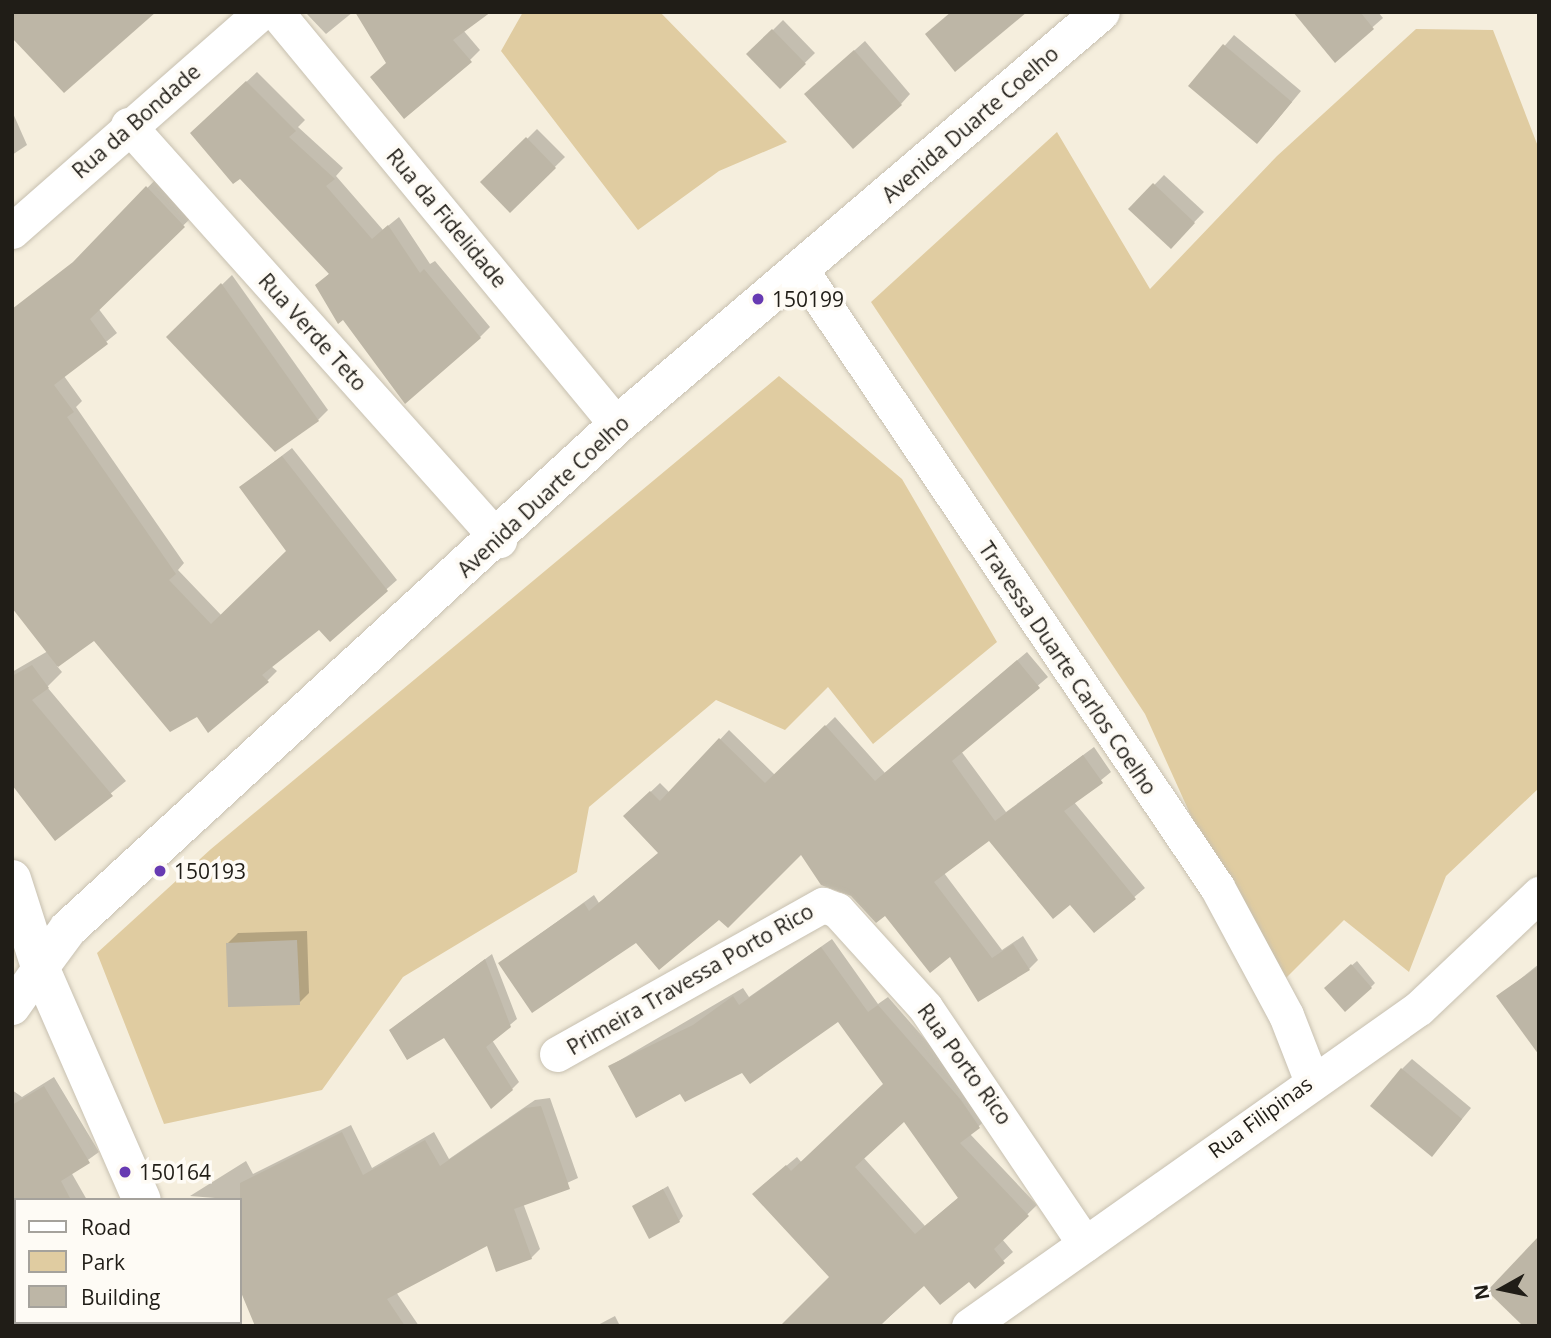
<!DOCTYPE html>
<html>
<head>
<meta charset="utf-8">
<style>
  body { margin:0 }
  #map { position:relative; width:1551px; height:1338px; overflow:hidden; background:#f5eedd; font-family:"Open Sans",sans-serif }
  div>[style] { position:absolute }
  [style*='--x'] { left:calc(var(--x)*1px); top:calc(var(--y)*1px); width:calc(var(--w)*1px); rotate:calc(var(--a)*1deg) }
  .green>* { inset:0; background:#e0cca1 }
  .shadow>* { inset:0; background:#0003 }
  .building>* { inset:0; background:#bdb6a6 }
  .roads { filter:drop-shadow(0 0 2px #c7c0b0) drop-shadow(0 0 2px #c7c0b0) }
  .street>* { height:35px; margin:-17.5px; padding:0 17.5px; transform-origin:17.5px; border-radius:17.5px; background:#fff }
  .secondary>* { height:38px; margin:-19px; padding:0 19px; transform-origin:19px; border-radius:19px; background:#fff }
  .dots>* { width:19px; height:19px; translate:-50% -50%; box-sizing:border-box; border:4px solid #fefbf5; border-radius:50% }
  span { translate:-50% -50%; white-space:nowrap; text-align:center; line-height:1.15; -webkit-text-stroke:7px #fefbf5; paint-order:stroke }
  .street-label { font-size:21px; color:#201d17 }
  .poi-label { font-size:21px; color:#201d17 }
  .left { translate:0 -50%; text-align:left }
  .frame { position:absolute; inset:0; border:14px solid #201d17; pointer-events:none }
  .legend { position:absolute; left:14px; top:1198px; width:228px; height:126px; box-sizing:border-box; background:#fefbf5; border:2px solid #a5a29c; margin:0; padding:9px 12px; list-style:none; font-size:21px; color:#201d17 }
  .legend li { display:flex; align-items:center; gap:14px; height:35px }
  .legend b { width:35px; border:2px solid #a5a29c }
  .north { position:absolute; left:1467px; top:1254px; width:70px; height:70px; -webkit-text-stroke:5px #fefbf5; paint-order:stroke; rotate:261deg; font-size:19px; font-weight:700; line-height:28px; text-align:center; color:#201d17 }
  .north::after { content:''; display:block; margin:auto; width:24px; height:32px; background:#201d17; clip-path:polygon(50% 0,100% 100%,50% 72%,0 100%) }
</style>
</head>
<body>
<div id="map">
  <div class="green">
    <div style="clip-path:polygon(523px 12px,660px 12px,787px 142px,719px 171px,638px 230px,501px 51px)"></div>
    <div style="clip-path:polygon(1416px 29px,1493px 30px,1539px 149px,1539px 788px,1446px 876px,1409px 972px,1344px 920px,1271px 993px,1145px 714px,871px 302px,1057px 132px,1150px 289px,1277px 156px)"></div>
    <div style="clip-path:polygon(779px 376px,902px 479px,997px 642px,873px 744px,828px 687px,785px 730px,716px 700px,589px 807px,577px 872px,403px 977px,322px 1090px,164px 1124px,97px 953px,211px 849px)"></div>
  </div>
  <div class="shadow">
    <div style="clip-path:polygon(305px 12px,353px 12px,326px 34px)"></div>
    <div style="clip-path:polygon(1297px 12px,1378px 12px,1383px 18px,1335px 60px)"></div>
    <div style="clip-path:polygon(783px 20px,815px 53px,780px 87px,749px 54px)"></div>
    <div style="clip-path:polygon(463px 30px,480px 50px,470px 60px,372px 77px)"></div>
    <div style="clip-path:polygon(1234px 35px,1301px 91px,1267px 132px,1190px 86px)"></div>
    <div style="clip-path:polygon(865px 41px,910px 94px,901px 104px,817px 84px)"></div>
    <div style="clip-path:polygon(257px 72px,305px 120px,298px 127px,343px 168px,336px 176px,383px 230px,399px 217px,430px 264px,435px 261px,490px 327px,480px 337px,317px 285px,330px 273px,202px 123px)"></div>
    <div style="clip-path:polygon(12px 111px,27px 145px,12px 155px)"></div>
    <div style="clip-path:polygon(537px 129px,565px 157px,510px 211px,483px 183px)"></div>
    <div style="clip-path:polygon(1164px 175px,1204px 212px,1171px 246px,1131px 209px)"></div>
    <div style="clip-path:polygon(157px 178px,193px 216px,98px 308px,117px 333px,64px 376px,82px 401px,76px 407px,184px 563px,178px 570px,222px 616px,288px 551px,241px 487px,292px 448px,397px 580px,330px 639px,319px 628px,271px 666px,277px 671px,267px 681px,197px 714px,94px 638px,57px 666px,62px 672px,47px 687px,126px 781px,55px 839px,12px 725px,12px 672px,48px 651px,12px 468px,83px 254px)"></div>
    <div style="clip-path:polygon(232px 275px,328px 410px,318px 420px,168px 337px)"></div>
    <div style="clip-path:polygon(1027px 652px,1048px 677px,961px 751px,1006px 812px,1094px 747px,1111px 772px,1074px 802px,1145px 888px,1094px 931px,1070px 902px,990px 839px,944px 873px,1002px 950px,1023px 936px,1038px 960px,1029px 969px,951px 954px,852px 895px,801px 852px,719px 918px,636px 940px,500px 963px,594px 895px,599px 903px,660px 852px,625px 816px,660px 783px,670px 793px,729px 730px,775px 775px,835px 717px,885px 773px)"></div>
    <div style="clip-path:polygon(307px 931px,309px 993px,299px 1003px,228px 943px,238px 933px)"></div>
    <div style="clip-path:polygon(evenodd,832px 939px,878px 1004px,888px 997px,970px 1091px,989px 1117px,970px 1134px,1037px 1205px,1002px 1239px,1013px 1252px,975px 1286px,969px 1279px,924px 1283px,880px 1326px,792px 1326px,831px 1277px,763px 1185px,797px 1157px,802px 1163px,885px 1084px,838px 1019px,742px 1071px,681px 1091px,610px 1066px,743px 988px,749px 997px,832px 939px,905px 1119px,959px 1197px,925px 1226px,863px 1157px,905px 1119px)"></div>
    <div style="clip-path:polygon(492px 954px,517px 1019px,492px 1040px,519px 1082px,512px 1089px,445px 1035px,398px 1024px)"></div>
    <div style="clip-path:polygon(1357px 961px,1375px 983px,1371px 987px,1331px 983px)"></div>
    <div style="clip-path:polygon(1539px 964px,1539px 1050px,1499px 996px)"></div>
    <div style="clip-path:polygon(1412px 1059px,1471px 1108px,1441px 1145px,1402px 1069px)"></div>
    <div style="clip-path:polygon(54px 1077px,99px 1152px,71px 1172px,87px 1200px,16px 1200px,16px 1322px,47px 1322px,12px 1326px,12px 1090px,22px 1097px)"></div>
    <div style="clip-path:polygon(550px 1098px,578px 1178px,523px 1203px,540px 1249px,531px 1258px,488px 1243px,396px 1292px,419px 1326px,266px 1326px,254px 1317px,240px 1285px,240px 1200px,190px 1196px,246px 1161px,253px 1174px,351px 1125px,372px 1168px,434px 1132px,449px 1159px,535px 1100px)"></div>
    <div style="clip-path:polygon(668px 1186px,683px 1216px,679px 1221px,634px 1206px)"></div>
    <div style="clip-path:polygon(615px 1316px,620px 1326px,596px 1326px)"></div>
  </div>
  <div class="building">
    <div style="clip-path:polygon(12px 12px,156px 12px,64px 93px,12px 38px)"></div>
    <div style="clip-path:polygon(355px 12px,491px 12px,453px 40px,472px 62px,404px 119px,370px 77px,386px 63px)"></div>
    <div style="clip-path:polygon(951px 12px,1027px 12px,955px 72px,925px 34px)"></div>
    <div style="clip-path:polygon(1293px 12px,1360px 12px,1374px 29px,1335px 63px)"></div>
    <div style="clip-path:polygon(772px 29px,806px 64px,780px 89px,746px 54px)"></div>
    <div style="clip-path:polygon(1223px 44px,1292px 102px,1257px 144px,1188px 86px)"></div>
    <div style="clip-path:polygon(854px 50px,902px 105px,853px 149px,804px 94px)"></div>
    <div style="clip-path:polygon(246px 81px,296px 131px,289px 137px,335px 179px,326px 186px,372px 239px,388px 225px,420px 273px,424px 269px,481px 338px,405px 404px,343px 320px,338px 324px,315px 285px,329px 274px,240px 179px,233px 184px,190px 133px)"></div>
    <div style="clip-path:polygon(526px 137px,556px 168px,510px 213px,480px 182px)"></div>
    <div style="clip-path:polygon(1153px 183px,1195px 223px,1171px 249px,1128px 209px)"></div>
    <div style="clip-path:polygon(146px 186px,185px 227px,90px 319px,108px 344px,54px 385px,74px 412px,67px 417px,176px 574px,169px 580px,211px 624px,286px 551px,239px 487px,282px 456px,388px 591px,330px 642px,319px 630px,262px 675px,269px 682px,208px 733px,197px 717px,170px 732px,94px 641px,58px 667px,12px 608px,12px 309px,73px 262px)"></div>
    <div style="clip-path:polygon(221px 283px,319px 421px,275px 452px,166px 337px)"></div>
    <div style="clip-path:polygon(1017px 660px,1040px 688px,952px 761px,995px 821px,1083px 755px,1103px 783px,1064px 811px,1136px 899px,1094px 933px,1070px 905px,1053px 919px,989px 841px,934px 882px,992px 958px,1013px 944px,1030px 970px,978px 1002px,950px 957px,930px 973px,885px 916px,876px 923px,851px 896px,821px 885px,801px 855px,728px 928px,719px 920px,659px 970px,636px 943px,532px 1013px,498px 963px,584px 903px,589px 911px,658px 853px,623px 816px,650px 791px,660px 801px,719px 738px,765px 783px,825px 725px,875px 781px)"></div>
    <div style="clip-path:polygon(32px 665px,49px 688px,32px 700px,113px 796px,55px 841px,12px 785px,12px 676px)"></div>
    <div style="clip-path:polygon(297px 940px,300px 1005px,228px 1007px,226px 943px)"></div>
    <div style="clip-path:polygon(evenodd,821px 947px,868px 1012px,878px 1005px,961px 1100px,980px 1128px,960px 1143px,1029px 1216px,994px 1249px,1005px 1263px,975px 1289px,969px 1282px,940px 1305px,924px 1286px,879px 1326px,780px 1326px,829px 1277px,752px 1194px,786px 1165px,791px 1171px,883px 1084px,838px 1022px,750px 1084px,742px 1073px,685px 1102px,680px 1094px,636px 1118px,608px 1066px,693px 1025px,733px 996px,739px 1005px,821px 947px,904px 1122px,958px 1198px,915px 1234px,855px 1167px,904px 1122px)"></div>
    <div style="clip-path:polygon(485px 959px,511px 1027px,486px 1047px,513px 1090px,491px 1109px,444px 1038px,407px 1060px,389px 1030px)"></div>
    <div style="clip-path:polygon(1351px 964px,1372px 988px,1345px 1012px,1324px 988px)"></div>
    <div style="clip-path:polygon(1539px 966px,1539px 1055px,1496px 996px)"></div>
    <div style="clip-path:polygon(1401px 1068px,1462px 1119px,1432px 1157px,1370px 1106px)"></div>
    <div style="clip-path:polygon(44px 1086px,90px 1163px,61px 1181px,71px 1200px,12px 1200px,12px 1105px)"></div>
    <div style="clip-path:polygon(541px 1106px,570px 1189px,514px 1209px,532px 1259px,496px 1272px,487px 1246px,387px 1299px,405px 1326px,255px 1326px,240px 1290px,240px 1183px,342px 1132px,363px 1175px,425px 1140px,440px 1166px,525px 1108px)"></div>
    <div style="clip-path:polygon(663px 1189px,680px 1222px,649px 1239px,632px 1206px)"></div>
    <div style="clip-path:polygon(1539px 1236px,1539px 1326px,1523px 1326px,1487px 1291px)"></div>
  </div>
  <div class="roads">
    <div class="street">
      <div style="--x:276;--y:12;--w:536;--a:50.45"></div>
      <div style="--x:128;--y:125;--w:557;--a:48.2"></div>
      <div style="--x:12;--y:231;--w:332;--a:-41.3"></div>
      <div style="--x:801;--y:270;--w:744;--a:56.01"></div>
      <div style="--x:1217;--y:887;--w:145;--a:61.7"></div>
      <div style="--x:1286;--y:1015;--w:69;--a:68.7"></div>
      <div style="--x:12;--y:1007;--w:49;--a:-55"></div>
      <div style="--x:557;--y:1054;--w:305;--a:-29.3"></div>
      <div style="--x:823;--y:905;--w:15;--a:20"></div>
      <div style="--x:837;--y:910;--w:131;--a:47.8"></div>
      <div style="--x:925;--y:1007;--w:286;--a:56"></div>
      <div style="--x:969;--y:1326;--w:551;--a:-35.25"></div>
      <div style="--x:1419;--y:1008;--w:166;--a:-43.5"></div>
    </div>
    <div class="secondary">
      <div style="--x:12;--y:879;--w:92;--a:72.3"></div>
      <div style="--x:40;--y:967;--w:254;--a:66.4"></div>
      <div style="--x:40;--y:967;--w:47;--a:-53.6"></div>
      <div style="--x:68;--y:929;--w:745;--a:-42.55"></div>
      <div style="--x:617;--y:425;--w:636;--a:-40.47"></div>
      <div style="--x:196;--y:1322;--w:4;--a:63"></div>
    </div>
  </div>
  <div class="dots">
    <div style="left:758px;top:299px;background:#673ab2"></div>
    <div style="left:160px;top:871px;background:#673ab2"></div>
    <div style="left:125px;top:1172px;background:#673ab2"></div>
  </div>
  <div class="street-label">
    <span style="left:136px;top:121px;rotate:-41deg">Rua da Bondade</span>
    <span style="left:970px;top:124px;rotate:-41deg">Avenida Duarte Coelho</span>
    <span style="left:447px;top:218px;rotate:50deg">Rua da Fidelidade</span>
    <span style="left:313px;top:332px;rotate:48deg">Rua Verde Teto</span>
    <span style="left:543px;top:496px;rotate:-43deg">Avenida Duarte Coelho</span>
    <span style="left:1068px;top:668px;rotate:56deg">Travessa Duarte Carlos Coelho</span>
    <span style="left:690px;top:979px;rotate:-30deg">Primeira Travessa Porto Rico</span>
    <span style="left:965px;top:1064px;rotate:54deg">Rua Porto Rico</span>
    <span style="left:1260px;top:1117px;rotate:-36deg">Rua Filipinas</span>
  </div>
  <div class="poi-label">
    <span class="left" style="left:772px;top:299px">150199</span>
    <span class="left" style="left:174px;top:871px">150193</span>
    <span class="left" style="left:139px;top:1172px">150164</span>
  </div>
  <div class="frame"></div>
  <ul class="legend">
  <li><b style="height:9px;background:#fff"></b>Road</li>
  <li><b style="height:19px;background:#e0cca1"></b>Park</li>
  <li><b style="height:19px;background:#bdb6a6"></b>Building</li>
  </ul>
  <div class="north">N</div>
</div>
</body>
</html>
